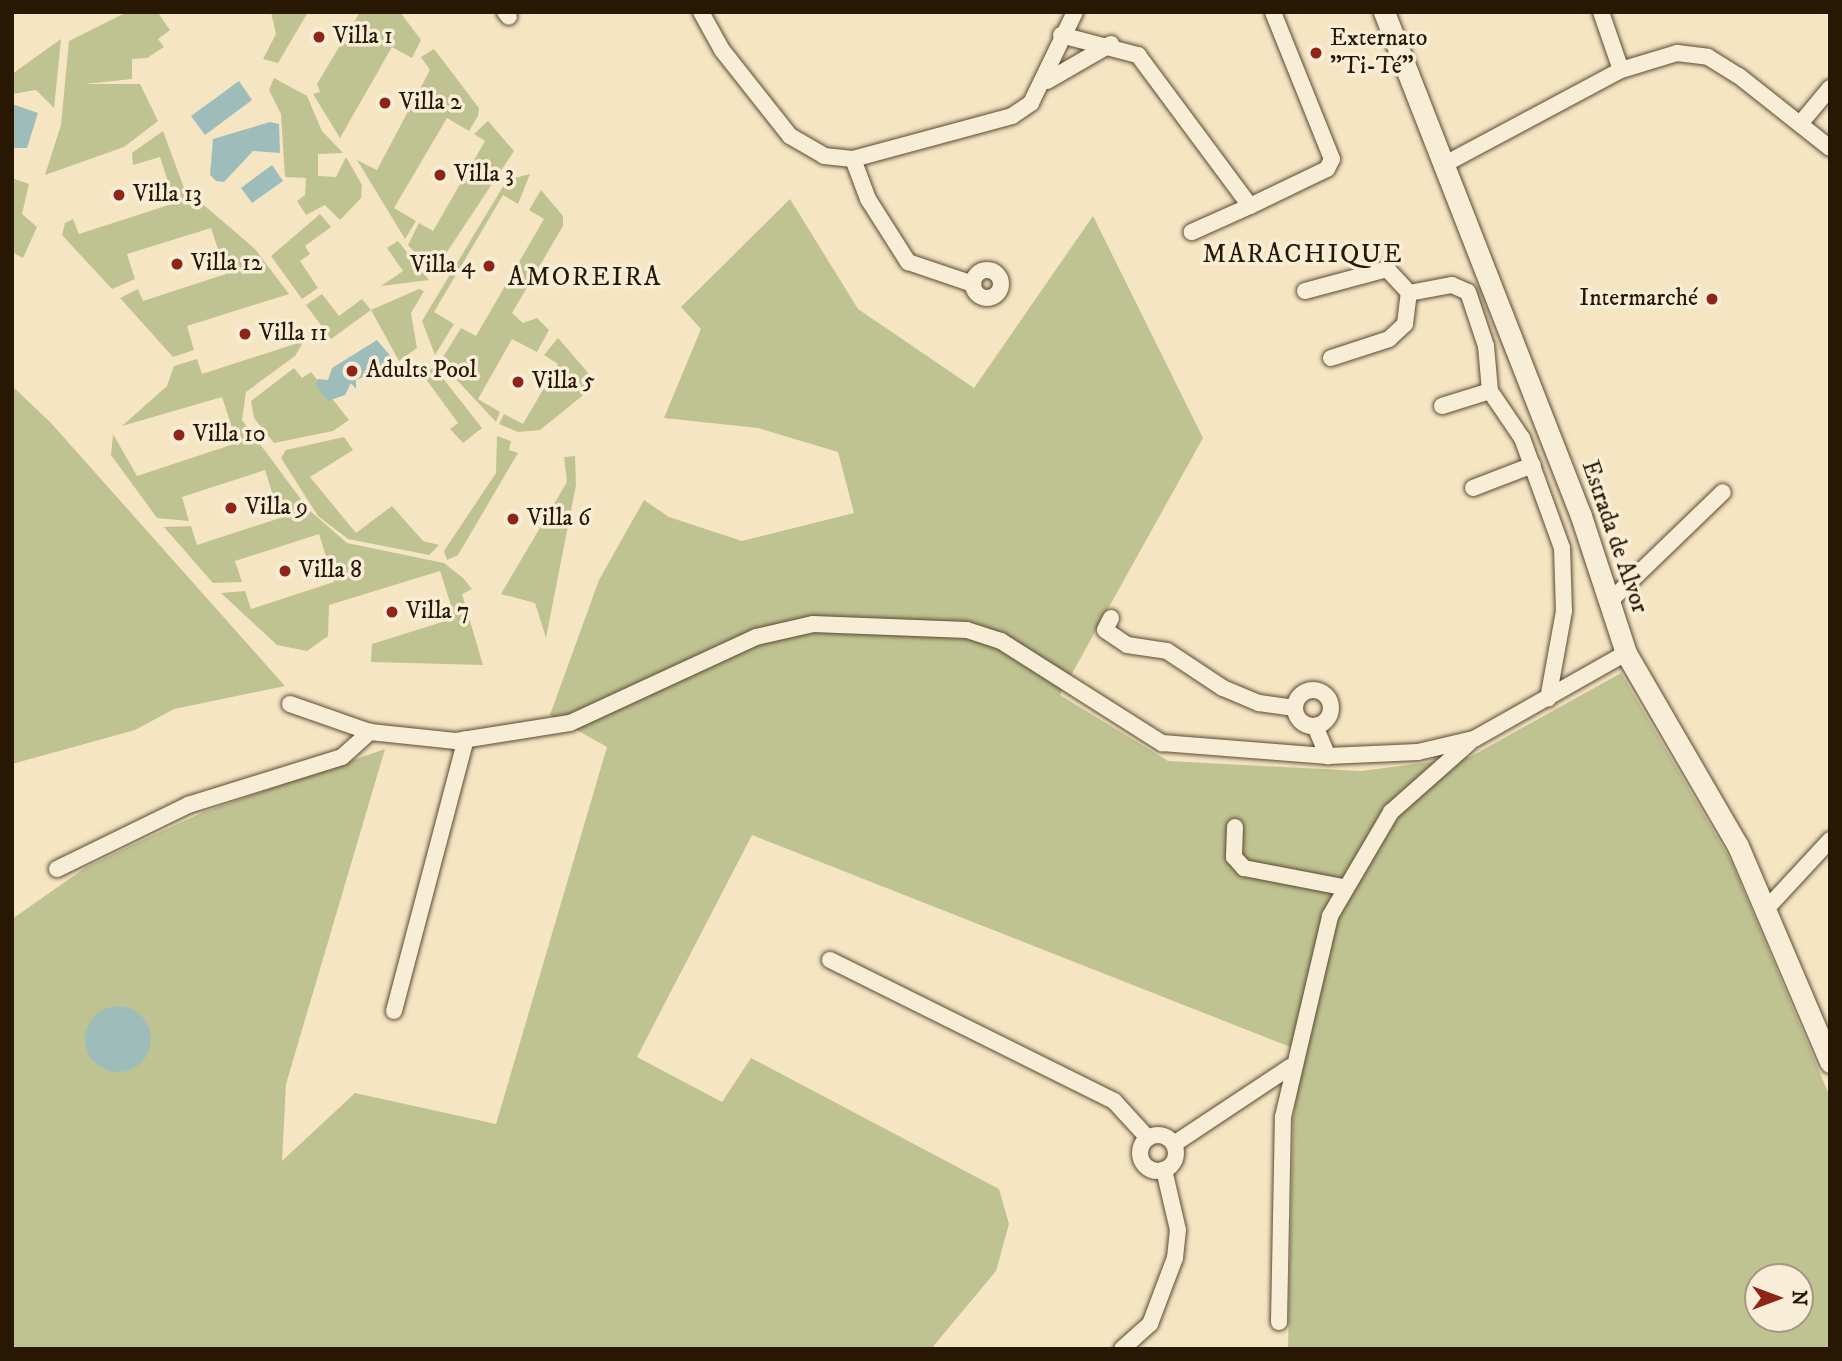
<!DOCTYPE html>
<html>
<head>
<meta charset="utf-8">
<style>
  body { margin:0 }
  #map { position:relative; width:1842px; height:1361px; overflow:hidden; background:#f5e5c2; font-family:"IM FELL DW Pica",serif }
  div>[style] { position:absolute }
  [style*='--x'] { left:calc(var(--x)*1px); top:calc(var(--y)*1px); width:calc(var(--w)*1px); rotate:calc(var(--a)*1deg) }
  .green>* { inset:0; background:#bfc391 }
  .water>* { inset:0; background:#9ebdba }
  .round { border-radius:50% }
  .roads { filter:drop-shadow(0 0 2px #5b4a33) drop-shadow(0 0 2px #5b4a33) }
  .street>* { height:16px; margin:-8px; padding:0 8px; transform-origin:8px; border-radius:8px; background:#f8eed7 }
  .street>.ring { margin:-8px; padding:0; box-sizing:content-box; background:none; border:16px solid #f8eed7; border-radius:50% }
  .secondary>* { height:21px; margin:-10.5px; padding:0 10.5px; transform-origin:10.5px; border-radius:10.5px; background:#f8eed7 }
  .dots>* { width:19px; height:19px; translate:-50% -50%; box-sizing:border-box; border:4px solid #f8eed7; border-radius:50% }
  span { translate:-50% -50%; white-space:nowrap; text-align:center; line-height:1.15; -webkit-text-stroke:7px #f8eed7; paint-order:stroke }
  .poi-label { font-size:24px; color:#281703 }
  .left { translate:0 -50%; text-align:left }
  .right { translate:-100% -50%; text-align:right }
  .street-label { font-size:24px; color:#281703 }
  .neighbourhood-label { font-size:26px; color:#281703; letter-spacing:2px }
  .frame { position:absolute; inset:0; border:14px solid #281703; pointer-events:none }
  .north { position:absolute; left:1744px; top:1263px; width:70px; height:70px; box-sizing:border-box; background:#f8eed7; border:2px solid #a59882; border-radius:50%; rotate:90deg; font-size:19px; font-weight:700; line-height:28px; text-align:center; color:#281703 }
  .north::after { content:''; display:block; margin:auto; width:24px; height:32px; background:#8f2418; clip-path:polygon(50% 0,100% 100%,50% 72%,0 100%) }
</style>
</head>
<body>
<div id="map">
  <div class="green">
    <div style="clip-path:polygon(127px 12px,158px 13px,170px 30px,158px 39px,164px 47px,147px 58px,132px 59px,132px 79px,85px 84px,140px 84px,158px 121px,124px 147px,45px 175px,61px 125px,69px 41px)"></div>
    <div style="clip-path:polygon(271px 12px,308px 12px,278px 63px,263px 59px,276px 34px)"></div>
    <div style="clip-path:polygon(360px 12px,400px 12px,421px 40px,412px 58px,392px 47px,340px 138px,313px 94px,320px 92px,317px 84px)"></div>
    <div style="clip-path:polygon(61px 39px,54px 108px,36px 90px,12px 94px,12px 74px)"></div>
    <div style="clip-path:polygon(434px 49px,479px 108px,478px 116px,469px 131px,447px 118px,394px 208px,416px 221px,405px 239px,357px 160px,377px 170px,430px 70px,421px 57px)"></div>
    <div style="clip-path:polygon(274px 78px,307px 96px,322px 131px,343px 153px,318px 154px,318px 176px,336px 177px,346px 157px,362px 185px,361px 198px,340px 220px,325px 205px,306px 215px,297px 201px,305px 195px,306px 178px,285px 177px,281px 114px,269px 90px)"></div>
    <div style="clip-path:polygon(488px 121px,514px 151px,433px 273px,408px 245px,419px 223px,433px 231px,485px 141px,474px 134px)"></div>
    <div style="clip-path:polygon(163px 131px,184px 188px,255px 249px,289px 294px,187px 326px,194px 350px,173px 357px,120px 298px,138px 289px,143px 301px,226px 274px,211px 228px,127px 254px,135px 279px,112px 289px,62px 235px,65px 223px,73px 219px,79px 234px,175px 203px,160px 157px,133px 165px,132px 153px)"></div>
    <div style="clip-path:polygon(530px 174px,518px 204px,503px 195px,434px 312px,454px 324px,435px 355px,422px 321px,507px 180px)"></div>
    <div style="clip-path:polygon(12px 178px,29px 184px,22px 214px,37px 227px,23px 258px,12px 252px)"></div>
    <div style="clip-path:polygon(541px 190px,563px 216px,563px 226px,512px 313px,523px 323px,537px 318px,549px 330px,537px 352px,512px 339px,478px 399px,500px 412px,496px 422px,440px 362px,461px 328px,476px 336px,544px 219px,529px 210px)"></div>
    <div style="clip-path:polygon(evenodd,790px 199px,858px 309px,974px 388px,1093px 216px,1203px 438px,1060px 695px,1168px 761px,1361px 771px,1470px 757px,1621px 673px,1731px 861px,1830px 1097px,1830px 1349px,1288px 1349px,1293px 1119px,1303px 1052px,752px 835px,637px 1057px,722px 1102px,751px 1058px,999px 1189px,1009px 1224px,996px 1271px,931px 1349px,12px 1349px,12px 919px,85px 868px,132px 845px,204px 812px,385px 749px,286px 1084px,282px 1161px,355px 1093px,496px 1124px,607px 747px,550px 715px,599px 580px,644px 500px,669px 517px,742px 541px,854px 513px,838px 452px,758px 428px,664px 418px,701px 329px,681px 307px,790px 199px,1758px 1277px,1800px 1277px,1800px 1319px,1758px 1319px,1758px 1277px)"></div>
    <div style="clip-path:polygon(320px 214px,331px 227px,305px 246px,310px 254px,300px 261px,318px 288px,302px 299px,271px 256px)"></div>
    <div style="clip-path:polygon(398px 241px,429px 280px,381px 286px,403px 271px,387px 248px)"></div>
    <div style="clip-path:polygon(419px 289px,424px 291px,411px 313px,417px 348px,399px 361px,371px 310px,331px 339px,306px 305px,322px 294px,339px 316px,362px 299px,371px 310px)"></div>
    <div style="clip-path:polygon(558px 338px,590px 375px,592px 388px,540px 430px,518px 432px,499px 424px,504px 414px,523px 424px,558px 364px,544px 355px)"></div>
    <div style="clip-path:polygon(304px 341px,295px 356px,246px 392px,242px 420px,309px 510px,347px 543px,444px 563px,463px 578px,472px 589px,462px 594px,483px 665px,371px 662px,372px 644px,455px 618px,440px 571px,329px 605px,328px 636px,307px 651px,277px 645px,221px 593px,245px 591px,251px 609px,334px 582px,319px 534px,235px 561px,242px 582px,213px 583px,164px 527px,191px 526px,197px 545px,280px 518px,265px 470px,182px 497px,189px 521px,157px 518px,111px 455px,113px 434px,137px 476px,237px 443px,222px 397px,122px 426px,167px 386px,174px 366px,197px 359px,202px 374px)"></div>
    <div style="clip-path:polygon(434px 367px,482px 428px,463px 443px,450px 429px,458px 423px,423px 375px)"></div>
    <div style="clip-path:polygon(294px 368px,302px 378px,311px 372px,349px 420px,333px 431px,274px 443px,254px 418px,251px 401px)"></div>
    <div style="clip-path:polygon(12px 386px,51px 423px,285px 686px,174px 709px,135px 730px,12px 764px)"></div>
    <div style="clip-path:polygon(497px 436px,511px 441px,509px 450px,518px 453px,458px 555px,447px 560px,444px 551px,496px 473px)"></div>
    <div style="clip-path:polygon(344px 437px,353px 450px,310px 477px,356px 533px,392px 506px,423px 541px,439px 545px,429px 555px,348px 539px,318px 516px,281px 458px,286px 450px)"></div>
    <div style="clip-path:polygon(575px 456px,576px 485px,546px 638px,535px 603px,501px 594px,567px 482px,564px 457px)"></div>
  </div>
  <div class="water">
    <div style="clip-path:polygon(239px 81px,252px 100px,205px 135px,191px 116px)"></div>
    <div style="clip-path:polygon(12px 104px,38px 113px,27px 148px,12px 148px)"></div>
    <div style="clip-path:polygon(270px 122px,279px 124px,280px 153px,253px 151px,224px 182px,216px 181px,210px 175px,213px 139px)"></div>
    <div style="clip-path:polygon(272px 165px,283px 181px,252px 203px,241px 188px)"></div>
    <div style="clip-path:polygon(377px 340px,393px 359px,381px 368px,376px 363px,377px 371px,356px 380px,356px 389px,351px 383px,345px 395px,328px 401px,315px 385px,318px 379px,328px 380px,332px 368px)"></div>
    <div class="round" style="left:85px;top:1006px;width:66px;height:66px"></div>
  </div>
  <div class="roads">
    <div class="street">
      <div style="--x:505;--y:12;--w:6;--a:51"></div>
      <div style="--x:701;--y:12;--w:43;--a:61.1"></div>
      <div style="--x:722;--y:50;--w:110;--a:51.7"></div>
      <div style="--x:790;--y:136;--w:39;--a:30"></div>
      <div style="--x:824;--y:156;--w:29;--a:6"></div>
      <div style="--x:853;--y:159;--w:165;--a:-15.1"></div>
      <div style="--x:1012;--y:116;--w:23;--a:-34"></div>
      <div style="--x:1031;--y:103;--w:101;--a:-64.2"></div>
      <div style="--x:1601;--y:12;--w:61;--a:71"></div>
      <div style="--x:1061;--y:35;--w:80;--a:14.6"></div>
      <div style="--x:1138;--y:55;--w:188;--a:53.4"></div>
      <div style="--x:1250;--y:206;--w:64;--a:155.9"></div>
      <div style="--x:1047;--y:81;--w:74;--a:-30"></div>
      <div style="--x:1800;--y:124;--w:47;--a:-50.2"></div>
      <div style="--x:853;--y:159;--w:43;--a:69.4"></div>
      <div style="--x:868;--y:199;--w:75;--a:57.6"></div>
      <div style="--x:908;--y:262;--w:69;--a:18.7"></div>
      <div style="--x:1445;--y:164;--w:200;--a:-28.1"></div>
      <div style="--x:1621;--y:70;--w:59;--a:-16.9"></div>
      <div style="--x:1677;--y:53;--w:31;--a:7"></div>
      <div style="--x:1708;--y:57;--w:36;--a:32"></div>
      <div style="--x:1739;--y:76;--w:116;--a:38.4"></div>
      <div style="--x:1250;--y:206;--w:85;--a:-25.7"></div>
      <div style="--x:1327;--y:169;--w:11;--a:-63"></div>
      <div style="--x:1332;--y:159;--w:158;--a:-111.9"></div>
      <div class="ring" style="left:973px;top:270px;width:12px;height:12px"></div>
      <div style="--x:1305;--y:291;--w:85;--a:-15"></div>
      <div style="--x:1387;--y:269;--w:33;--a:47"></div>
      <div style="--x:1409;--y:293;--w:44;--a:-10.5"></div>
      <div style="--x:1452;--y:285;--w:17;--a:24"></div>
      <div style="--x:1468;--y:292;--w:57;--a:71.6"></div>
      <div style="--x:1486;--y:346;--w:45;--a:84.9"></div>
      <div style="--x:1490;--y:391;--w:57;--a:55.8"></div>
      <div style="--x:1522;--y:438;--w:117;--a:70"></div>
      <div style="--x:1562;--y:548;--w:63;--a:88.2"></div>
      <div style="--x:1564;--y:611;--w:89;--a:100.3"></div>
      <div style="--x:1331;--y:358;--w:61;--a:-18.1"></div>
      <div style="--x:1389;--y:339;--w:22;--a:-43"></div>
      <div style="--x:1405;--y:324;--w:31;--a:-83"></div>
      <div style="--x:1442;--y:406;--w:50;--a:-17.4"></div>
      <div style="--x:1473;--y:488;--w:64;--a:-21"></div>
      <div style="--x:1609;--y:602;--w:158;--a:-44"></div>
      <div style="--x:1111;--y:618;--w:13;--a:117"></div>
      <div style="--x:1105;--y:630;--w:27;--a:34"></div>
      <div style="--x:1127;--y:645;--w:40;--a:8.5"></div>
      <div style="--x:1167;--y:651;--w:67;--a:33.5"></div>
      <div style="--x:1223;--y:688;--w:39;--a:23"></div>
      <div style="--x:1259;--y:703;--w:36;--a:8"></div>
      <div class="ring" style="left:1295px;top:690px;width:20px;height:20px"></div>
      <div style="--x:290;--y:704;--w:85;--a:19.3"></div>
      <div style="--x:1315;--y:726;--w:33;--a:67"></div>
      <div style="--x:1235;--y:827;--w:30;--a:92"></div>
      <div style="--x:1234;--y:857;--w:15;--a:48"></div>
      <div style="--x:1244;--y:868;--w:101;--a:10.9"></div>
      <div style="--x:57;--y:869;--w:146;--a:-26"></div>
      <div style="--x:188;--y:805;--w:161;--a:-17.3"></div>
      <div style="--x:342;--y:757;--w:38;--a:-42"></div>
      <div style="--x:370;--y:732;--w:86;--a:6"></div>
      <div style="--x:456;--y:741;--w:115;--a:-9"></div>
      <div style="--x:570;--y:723;--w:205;--a:-24.8"></div>
      <div style="--x:756;--y:637;--w:58;--a:-12.8"></div>
      <div style="--x:813;--y:624;--w:154;--a:2.2"></div>
      <div style="--x:967;--y:630;--w:36;--a:18"></div>
      <div style="--x:1001;--y:641;--w:191;--a:32.4"></div>
      <div style="--x:1162;--y:743;--w:167;--a:4.5"></div>
      <div style="--x:1328;--y:756;--w:90;--a:-2.5"></div>
      <div style="--x:1418;--y:752;--w:57;--a:-13.1"></div>
      <div style="--x:1474;--y:739;--w:175;--a:-29.5"></div>
      <div style="--x:1768;--y:907;--w:91;--a:-47.2"></div>
      <div style="--x:830;--y:960;--w:317;--a:26.4"></div>
      <div style="--x:1114;--y:1101;--w:50;--a:47.4"></div>
      <div style="--x:394;--y:1011;--w:281;--a:-75.2"></div>
      <div class="ring" style="left:1140px;top:1135px;width:20px;height:20px"></div>
      <div style="--x:1174;--y:1144;--w:139;--a:-33.6"></div>
      <div style="--x:1279;--y:1322;--w:205;--a:-88.9"></div>
      <div style="--x:1283;--y:1117;--w:206;--a:-76.8"></div>
      <div style="--x:1330;--y:916;--w:121;--a:-59.6"></div>
      <div style="--x:1391;--y:812;--w:104;--a:-41.5"></div>
      <div style="--x:1122;--y:1349;--w:38;--a:-42"></div>
      <div style="--x:1150;--y:1324;--w:71;--a:-69.3"></div>
      <div style="--x:1175;--y:1258;--w:28;--a:-84"></div>
      <div style="--x:1178;--y:1230;--w:62;--a:-103.1"></div>
    </div>
    <div class="secondary">
      <div style="--x:1384;--y:12;--w:541;--a:68.65"></div>
      <div style="--x:1581;--y:516;--w:144;--a:71.8"></div>
      <div style="--x:1626;--y:653;--w:223;--a:59.9"></div>
      <div style="--x:1738;--y:846;--w:235;--a:66.9"></div>
    </div>
  </div>
  <div class="dots">
    <div style="left:319px;top:37px;background:#8f2418"></div>
    <div style="left:1316px;top:53px;background:#8f2418"></div>
    <div style="left:385px;top:103px;background:#8f2418"></div>
    <div style="left:440px;top:175px;background:#8f2418"></div>
    <div style="left:119px;top:195px;background:#8f2418"></div>
    <div style="left:177px;top:264px;background:#8f2418"></div>
    <div style="left:489px;top:266px;background:#8f2418"></div>
    <div style="left:1712px;top:299px;background:#8f2418"></div>
    <div style="left:245px;top:334px;background:#8f2418"></div>
    <div style="left:352px;top:371px;background:#8f2418"></div>
    <div style="left:518px;top:382px;background:#8f2418"></div>
    <div style="left:179px;top:435px;background:#8f2418"></div>
    <div style="left:231px;top:508px;background:#8f2418"></div>
    <div style="left:513px;top:519px;background:#8f2418"></div>
    <div style="left:285px;top:571px;background:#8f2418"></div>
    <div style="left:392px;top:612px;background:#8f2418"></div>
  </div>
  <div class="poi-label">
    <span class="left" style="left:333px;top:37px">Villa 1</span>
    <span class="left" style="left:1330px;top:53px">Externato<br>"Ti-Té"</span>
    <span class="left" style="left:399px;top:103px">Villa 2</span>
    <span class="left" style="left:454px;top:175px">Villa 3</span>
    <span class="left" style="left:133px;top:195px">Villa 13</span>
    <span class="left" style="left:191px;top:264px">Villa 12</span>
    <span class="right" style="left:475px;top:266px">Villa 4</span>
    <span class="right" style="left:1698px;top:299px">Intermarché</span>
    <span class="left" style="left:259px;top:334px">Villa 11</span>
    <span class="left" style="left:366px;top:371px">Adults Pool</span>
    <span class="left" style="left:532px;top:382px">Villa 5</span>
    <span class="left" style="left:193px;top:435px">Villa 10</span>
    <span class="left" style="left:245px;top:508px">Villa 9</span>
    <span class="left" style="left:527px;top:519px">Villa 6</span>
    <span class="left" style="left:299px;top:571px">Villa 8</span>
    <span class="left" style="left:406px;top:612px">Villa 7</span>
  </div>
  <div class="street-label">
    <span style="left:1614px;top:537px;rotate:71deg">Estrada de Alvor</span>
  </div>
  <div class="neighbourhood-label">
    <span style="left:1303px;top:255px">MARACHIQUE</span>
    <span style="left:585px;top:278px">AMOREIRA</span>
  </div>
  <div class="frame"></div>
  <div class="north">N</div>
</div>
</body>
</html>
